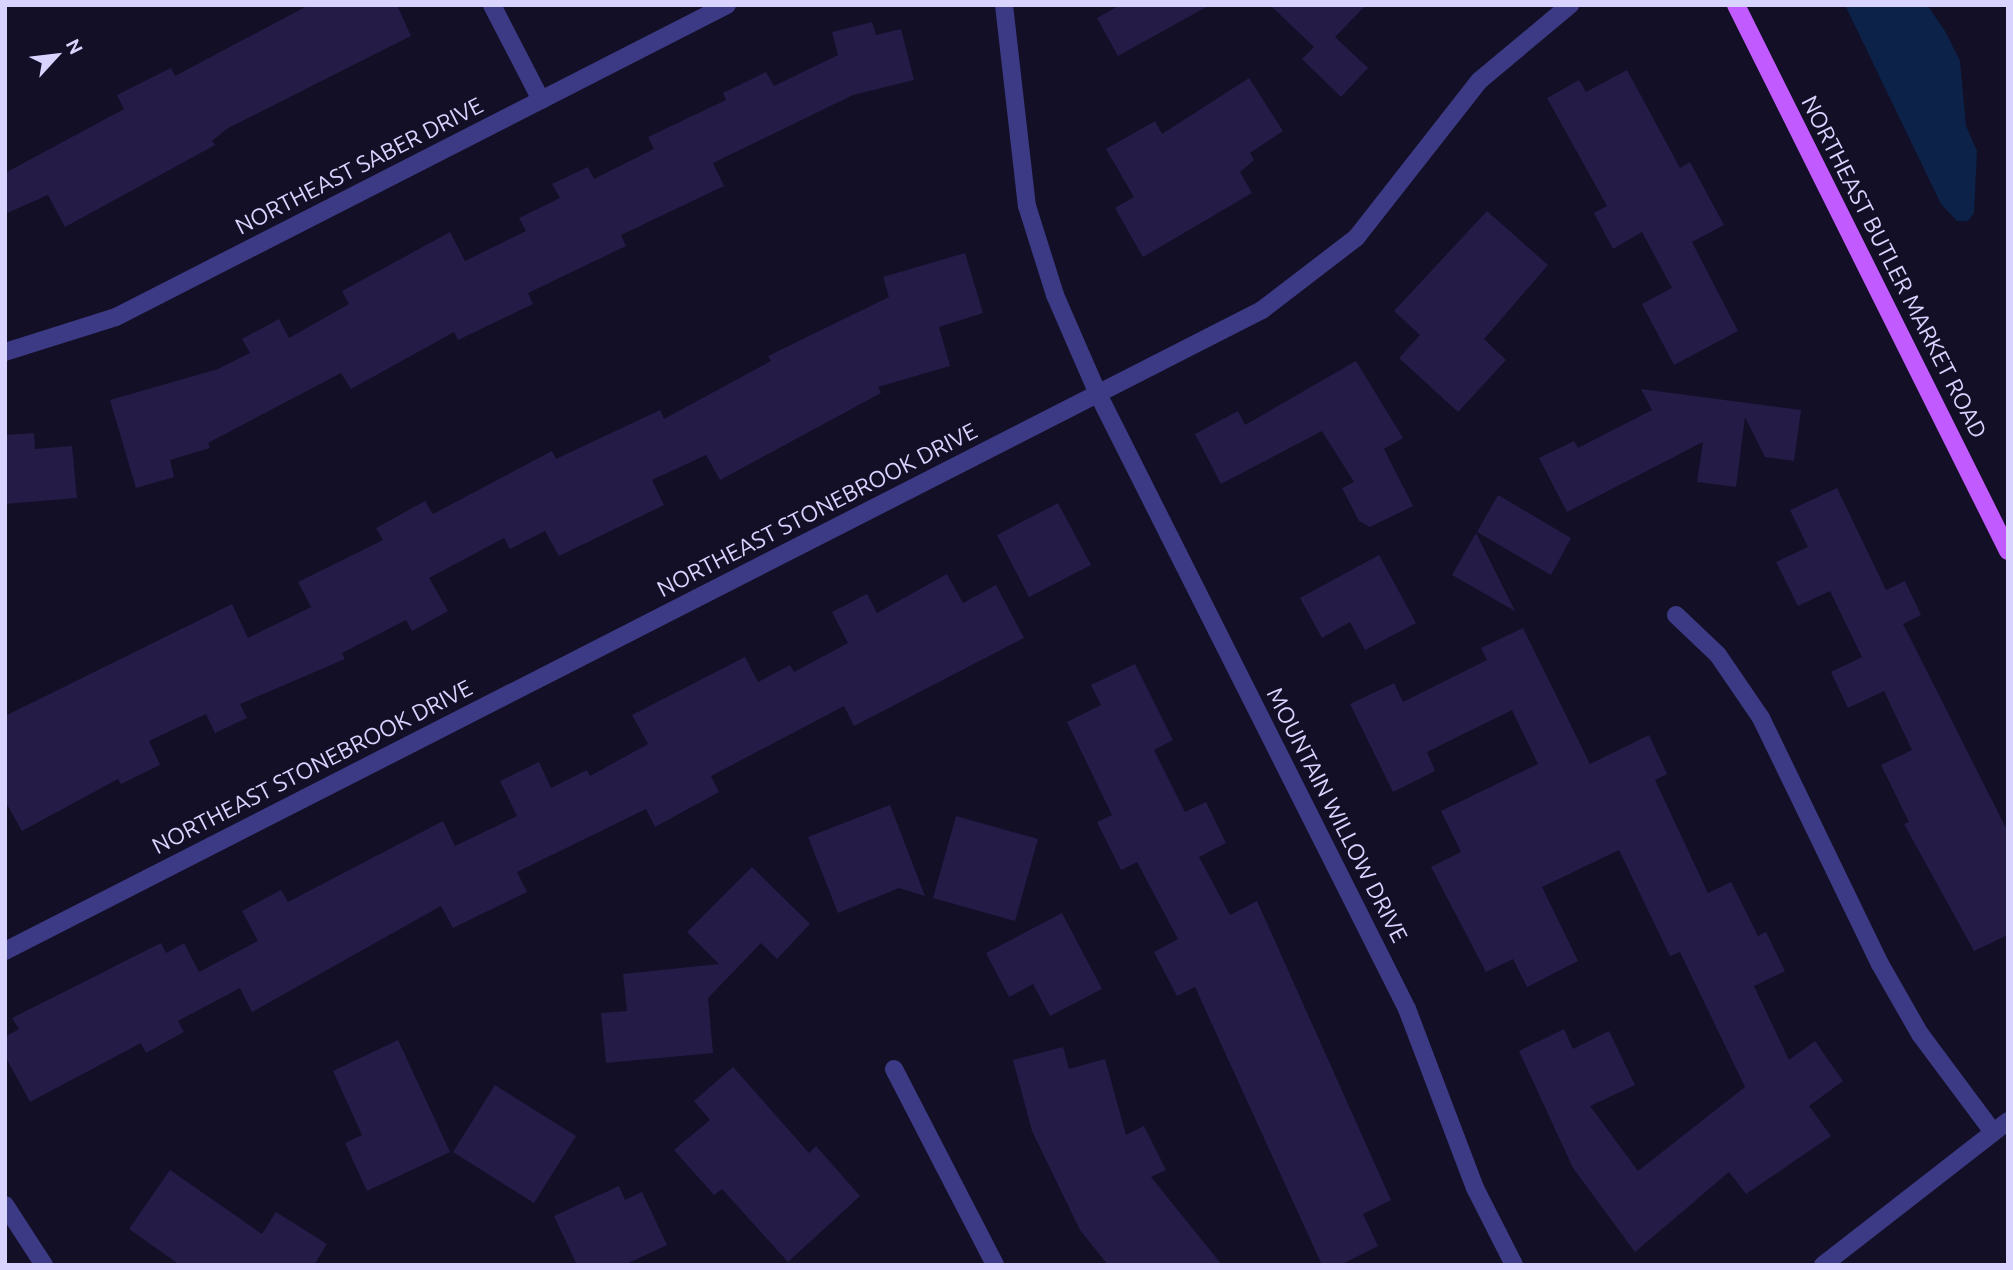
<!DOCTYPE html>
<html>
<head>
<meta charset="utf-8">
<style>
  body { margin:0 }
  #map { position:relative; width:2013px; height:1270px; overflow:hidden; background:#130f26; font-family:Ubuntu,sans-serif }
  div>[style] { position:absolute }
  [style*='--x'] { left:calc(var(--x)*1px); top:calc(var(--y)*1px); width:calc(var(--w)*1px); rotate:calc(var(--a)*1deg) }
  .water>* { inset:0; background:#0c2248 }
  .building>* { inset:0; background:#241b47 }
  .minor>* { height:18px; margin:-9px; padding:0 9px; transform-origin:9px; border-radius:9px; background:#3d3a85 }
  .major>* { height:18px; margin:-9px; padding:0 9px; transform-origin:9px; border-radius:9px; background:#c25bff }
  span { translate:-50% -50%; white-space:nowrap; text-align:center; line-height:1.15; -webkit-text-stroke:5px #130f26; paint-order:stroke }
  .street-label { font-size:23px; color:#d9d4ff }
  .frame { position:absolute; inset:0; border:7px solid #d9d4ff; pointer-events:none }
  .north { position:absolute; left:21px; top:21px; width:70px; height:70px; -webkit-text-stroke:5px #130f26; paint-order:stroke; rotate:63deg; font-size:19px; font-weight:700; line-height:28px; text-align:center; color:#d9d4ff }
  .north::after { content:''; display:block; margin:auto; width:24px; height:32px; background:#d9d4ff; clip-path:polygon(50% 0,100% 100%,50% 72%,0 100%) }
</style>
</head>
<body>
<div id="map">
  <div class="water">
    <div style="clip-path:polygon(1845px 5px,1927px 5px,1945px 31px,1960px 61px,1966px 126px,1977px 151px,1974px 213px,1968px 221px,1957px 221px,1941px 204px)"></div>
  </div>
  <div class="building">
    <div style="clip-path:polygon(309px 5px,397px 5px,411px 36px,228px 128px,212px 141px,215px 145px,65px 227px,48px 195px,5px 214px,5px 173px,124px 109px,117px 95px,171px 68px,175px 76px)"></div>
    <div style="clip-path:polygon(1120px 5px,1210px 5px,1118px 56px,1097px 18px)"></div>
    <div style="clip-path:polygon(1270px 5px,1366px 5px,1335px 37px,1368px 68px,1341px 97px,1302px 59px,1314px 47px)"></div>
    <div style="clip-path:polygon(872px 22px,876px 35px,901px 29px,914px 80px,853px 95px,713px 163px,724px 186px,621px 235px,626px 246px,528px 293px,533px 304px,458px 340px,454px 332px,351px 389px,341px 373px,208px 443px,210px 448px,170px 460px,174px 477px,136px 488px,110px 400px,218px 369px,250px 353px,242px 339px,279px 319px,289px 338px,349px 304px,342px 291px,450px 232px,465px 261px,526px 231px,519px 218px,560px 198px,552px 184px,588px 167px,594px 179px,654px 149px,648px 137px,726px 100px,723px 93px,766px 72px,774px 86px,838px 55px,832px 32px)"></div>
    <div style="clip-path:polygon(1627px 70px,1680px 168px,1690px 162px,1724px 225px,1692px 242px,1738px 331px,1674px 365px,1642px 304px,1672px 288px,1642px 232px,1613px 249px,1594px 213px,1607px 206px,1547px 98px,1579px 80px,1586px 92px)"></div>
    <div style="clip-path:polygon(1249px 78px,1283px 131px,1250px 153px,1254px 160px,1240px 172px,1252px 193px,1143px 257px,1115px 208px,1134px 197px,1106px 149px,1155px 121px,1162px 134px)"></div>
    <div style="clip-path:polygon(1487px 211px,1548px 265px,1484px 339px,1506px 360px,1458px 412px,1399px 358px,1420px 335px,1394px 311px)"></div>
    <div style="clip-path:polygon(965px 253px,983px 313px,939px 327px,950px 366px,878px 387px,881px 393px,720px 480px,706px 455px,652px 480px,664px 505px,559px 556px,545px 531px,510px 549px,504px 538px,429px 578px,448px 611px,412px 631px,406px 620px,342px 653px,345px 659px,240px 704px,247px 718px,215px 733px,206px 714px,149px 741px,160px 765px,121px 784px,118px 779px,22px 831px,5px 801px,5px 716px,232px 604px,248px 638px,311px 607px,298px 582px,383px 540px,376px 528px,425px 501px,433px 514px,552px 451px,556px 459px,660px 410px,664px 419px,771px 361px,768px 356px,889px 297px,883px 277px)"></div>
    <div style="clip-path:polygon(1356px 361px,1403px 438px,1384px 449px,1413px 506px,1370px 527px,1359px 521px,1342px 488px,1354px 482px,1322px 431px,1221px 484px,1195px 434px,1238px 411px,1245px 425px)"></div>
    <div style="clip-path:polygon(1641px 389px,1801px 410px,1794px 461px,1765px 457px,1745px 417px,1736px 487px,1697px 482px,1703px 442px,1567px 512px,1539px 458px,1574px 441px,1578px 448px,1652px 410px)"></div>
    <div style="clip-path:polygon(34px 433px,35px 449px,72px 446px,77px 498px,5px 504px,5px 435px)"></div>
    <div style="clip-path:polygon(1837px 488px,1886px 590px,1905px 581px,1921px 615px,1903px 624px,2008px 832px,2008px 935px,1974px 951px,1904px 824px,1909px 822px,1881px 765px,1912px 750px,1884px 691px,1848px 708px,1831px 672px,1862px 657px,1830px 591px,1798px 606px,1776px 562px,1808px 547px,1790px 510px)"></div>
    <div style="clip-path:polygon(1498px 495px,1571px 538px,1551px 575px,1477px 532px)"></div>
    <div style="clip-path:polygon(1058px 503px,1091px 565px,1029px 597px,997px 535px)"></div>
    <div style="clip-path:polygon(1476px 533px,1515px 611px,1452px 575px)"></div>
    <div style="clip-path:polygon(1379px 555px,1416px 623px,1365px 650px,1350px 622px,1322px 638px,1300px 598px)"></div>
    <div style="clip-path:polygon(947px 574px,963px 603px,996px 585px,1024px 638px,854px 726px,844px 706px,711px 776px,719px 792px,655px 827px,646px 809px,517px 872px,527px 892px,453px 928px,441px 906px,252px 1012px,240px 988px,178px 1021px,184px 1032px,146px 1053px,141px 1043px,30px 1102px,5px 1056px,5px 1037px,19px 1029px,12px 1018px,161px 943px,166px 953px,184px 943px,199px 972px,258px 941px,242px 911px,281px 890px,288px 902px,443px 821px,455px 846px,517px 816px,500px 781px,539px 762px,551px 788px,587px 770px,590px 776px,648px 744px,632px 715px,745px 657px,758px 682px,790px 665px,794px 672px,848px 643px,832px 612px,867px 594px,877px 613px)"></div>
    <div style="clip-path:polygon(1523px 628px,1590px 764px,1649px 735px,1667px 774px,1655px 780px,1708px 893px,1731px 882px,1758px 936px,1766px 932px,1785px 971px,1754px 986px,1789px 1060px,1815px 1041px,1843px 1081px,1809px 1106px,1831px 1136px,1746px 1194px,1729px 1172px,1635px 1252px,1573px 1168px,1519px 1051px,1564px 1029px,1573px 1049px,1609px 1031px,1635px 1085px,1590px 1106px,1638px 1171px,1745px 1087px,1680px 952px,1670px 956px,1619px 850px,1542px 887px,1578px 961px,1527px 987px,1513px 959px,1486px 972px,1431px 867px,1461px 852px,1441px 811px,1538px 764px,1512px 710px,1427px 752px,1435px 771px,1393px 792px,1350px 704px,1394px 683px,1403px 702px,1487px 660px,1481px 648px)"></div>
    <div style="clip-path:polygon(1135px 664px,1173px 740px,1154px 750px,1185px 812px,1206px 802px,1226px 843px,1199px 857px,1230px 915px,1257px 901px,1391px 1200px,1363px 1214px,1378px 1246px,1340px 1265px,1322px 1265px,1195px 987px,1177px 996px,1154px 952px,1178px 939px,1137px 862px,1121px 870px,1097px 822px,1112px 815px,1067px 722px,1101px 705px,1091px 685px)"></div>
    <div style="clip-path:polygon(890px 805px,925px 896px,899px 888px,838px 913px,808px 837px)"></div>
    <div style="clip-path:polygon(956px 816px,1038px 839px,1015px 921px,933px 898px)"></div>
    <div style="clip-path:polygon(752px 867px,810px 924px,777px 959px,761px 943px,708px 998px,713px 1053px,606px 1063px,601px 1013px,627px 1011px,623px 974px,719px 964px,687px 932px)"></div>
    <div style="clip-path:polygon(1062px 913px,1102px 989px,1050px 1016px,1033px 984px,1009px 997px,986px 953px)"></div>
    <div style="clip-path:polygon(398px 1040px,450px 1152px,367px 1191px,345px 1143px,362px 1135px,333px 1071px)"></div>
    <div style="clip-path:polygon(1063px 1047px,1069px 1069px,1105px 1059px,1126px 1135px,1144px 1126px,1166px 1170px,1151px 1177px,1222px 1265px,1108px 1265px,1080px 1230px,1032px 1131px,1013px 1060px)"></div>
    <div style="clip-path:polygon(733px 1067px,809px 1153px,816px 1146px,860px 1196px,788px 1262px,722px 1189px,714px 1195px,674px 1150px,710px 1120px,694px 1101px)"></div>
    <div style="clip-path:polygon(495px 1085px,576px 1136px,534px 1203px,453px 1152px)"></div>
    <div style="clip-path:polygon(170px 1170px,262px 1234px,276px 1212px,327px 1244px,314px 1265px,180px 1265px,129px 1229px)"></div>
    <div style="clip-path:polygon(619px 1186px,625px 1200px,642px 1192px,667px 1245px,624px 1265px,577px 1265px,554px 1216px)"></div>
  </div>
  <div class="minor">
    <div style="--x:492;--y:5;--w:107;--a:62.7"></div>
    <div style="--x:1004;--y:5;--w:202;--a:83.5"></div>
    <div style="--x:1027;--y:206;--w:93;--a:72.5"></div>
    <div style="--x:1055;--y:295;--w:108;--a:66.5"></div>
    <div style="--x:1098;--y:394;--w:688;--a:63.32"></div>
    <div style="--x:1407;--y:1009;--w:191;--a:69.2"></div>
    <div style="--x:1475;--y:1188;--w:86;--a:63.1"></div>
    <div style="--x:5;--y:352;--w:116;--a:-17.5"></div>
    <div style="--x:116;--y:317;--w:686;--a:-27.05"></div>
    <div style="--x:1676;--y:615;--w:58;--a:43.6"></div>
    <div style="--x:1718;--y:655;--w:76;--a:55.7"></div>
    <div style="--x:1761;--y:718;--w:273;--a:64.2"></div>
    <div style="--x:1880;--y:964;--w:81;--a:60.3"></div>
    <div style="--x:1920;--y:1034;--w:122;--a:53.3"></div>
    <div style="--x:5;--y:951;--w:1411;--a:-27.02"></div>
    <div style="--x:1262;--y:310;--w:118;--a:-37.5"></div>
    <div style="--x:1356;--y:238;--w:199;--a:-51.9"></div>
    <div style="--x:1479;--y:81;--w:119;--a:-39.9"></div>
    <div style="--x:894;--y:1069;--w:220;--a:62.7"></div>
    <div style="--x:5;--y:1205;--w:72;--a:57"></div>
    <div style="--x:1823;--y:1265;--w:234;--a:-37.9"></div>
  </div>
  <div class="major">
    <div style="--x:1736;--y:5;--w:610;--a:63.52"></div>
  </div>
  <div class="street-label">
    <span style="left:359px;top:166px;rotate:-27deg">NORTHEAST SABER DRIVE</span>
    <span style="left:1894px;top:267px;rotate:63deg">NORTHEAST BUTLER MARKET ROAD</span>
    <span style="left:817px;top:510px;rotate:-27deg">NORTHEAST STONEBROOK DRIVE</span>
    <span style="left:312px;top:767px;rotate:-27deg">NORTHEAST STONEBROOK DRIVE</span>
    <span style="left:1337px;top:815px;rotate:63deg">MOUNTAIN WILLOW DRIVE</span>
  </div>
  <div class="frame"></div>
  <div class="north">N</div>
</div>
</body>
</html>
